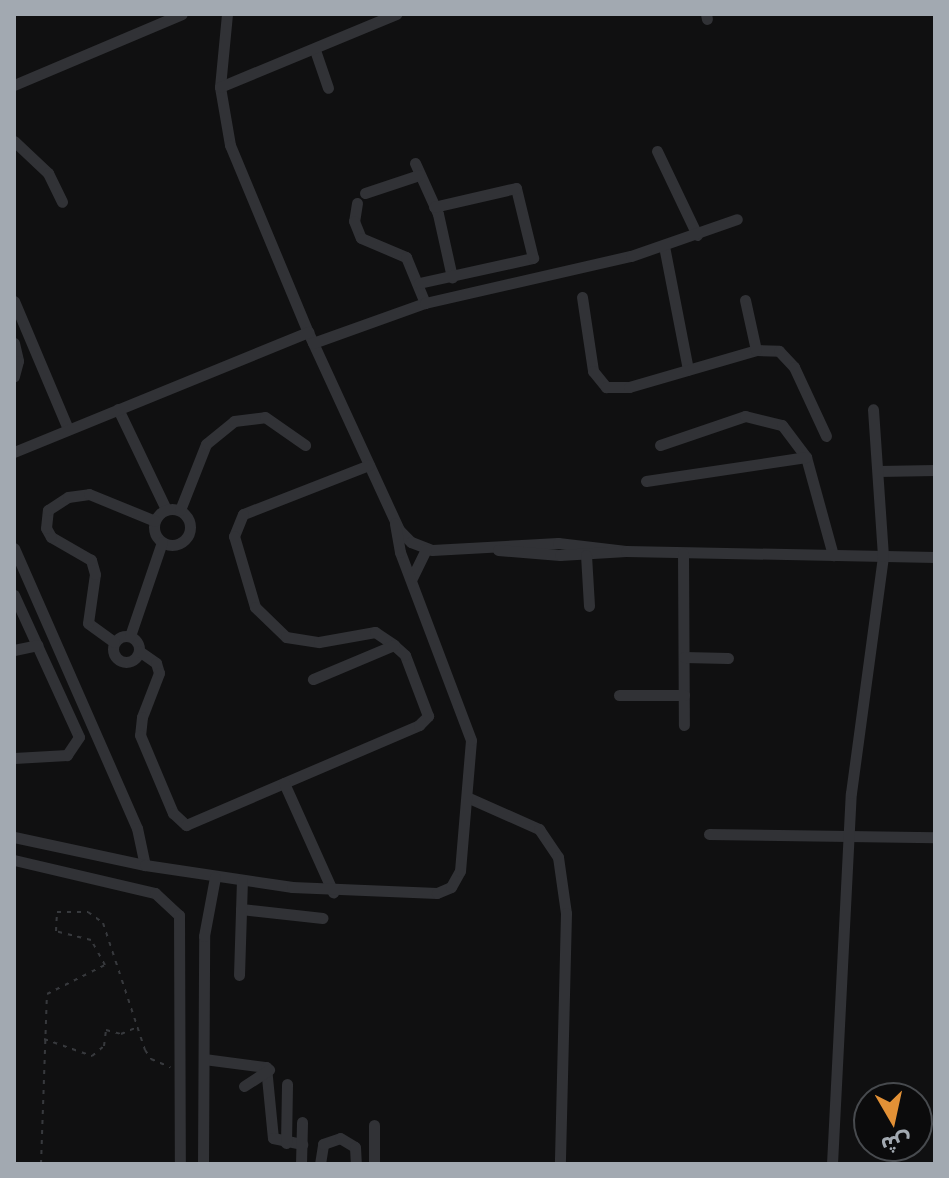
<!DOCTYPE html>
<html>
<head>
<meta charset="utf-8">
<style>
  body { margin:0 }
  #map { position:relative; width:949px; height:1178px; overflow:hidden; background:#101011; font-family:"Asap Condensed","Noto Sans Arabic",sans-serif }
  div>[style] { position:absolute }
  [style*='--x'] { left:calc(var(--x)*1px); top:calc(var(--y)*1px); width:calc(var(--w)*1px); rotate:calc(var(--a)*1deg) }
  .path>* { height:2px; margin-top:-1px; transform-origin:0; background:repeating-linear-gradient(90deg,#37393d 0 4px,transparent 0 10px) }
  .minor>* { height:11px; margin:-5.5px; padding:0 5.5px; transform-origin:5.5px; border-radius:5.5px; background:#313236 }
  .minor>.ring { margin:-5.5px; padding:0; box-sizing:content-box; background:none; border:11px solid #313236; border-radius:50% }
  span { translate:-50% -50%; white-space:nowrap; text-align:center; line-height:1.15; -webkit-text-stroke:6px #0b0b0c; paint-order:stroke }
  .frame { position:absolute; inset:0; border:16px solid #a2a9b1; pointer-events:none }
  .north { position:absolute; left:853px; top:1082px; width:80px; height:80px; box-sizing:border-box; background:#0b0b0c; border:2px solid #474a4e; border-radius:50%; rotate:171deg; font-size:22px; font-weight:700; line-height:32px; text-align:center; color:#a2a9b1 }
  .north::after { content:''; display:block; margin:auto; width:28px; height:36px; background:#e39136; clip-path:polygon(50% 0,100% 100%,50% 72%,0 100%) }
</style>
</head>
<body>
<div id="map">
  <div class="path">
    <div style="--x:44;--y:1039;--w:51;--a:19.5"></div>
    <div style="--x:92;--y:1056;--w:16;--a:-40"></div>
    <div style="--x:104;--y:1046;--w:16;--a:-83"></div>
    <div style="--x:106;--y:1030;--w:16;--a:15"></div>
    <div style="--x:121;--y:1034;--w:15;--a:-23"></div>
    <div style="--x:41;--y:1164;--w:170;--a:-88"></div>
    <div style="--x:47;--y:994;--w:65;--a:-26.6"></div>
    <div style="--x:105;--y:965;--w:29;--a:-119"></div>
    <div style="--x:91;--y:940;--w:36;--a:-166"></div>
    <div style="--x:56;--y:931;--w:19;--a:-87"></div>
    <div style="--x:57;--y:912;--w:31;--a:0"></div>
    <div style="--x:88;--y:912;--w:19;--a:36"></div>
    <div style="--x:103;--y:923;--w:134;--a:71.7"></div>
    <div style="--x:145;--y:1050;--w:11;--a:56"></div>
    <div style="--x:151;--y:1059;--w:21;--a:23"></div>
  </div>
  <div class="minor">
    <div style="--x:227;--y:14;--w:73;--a:95.5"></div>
    <div style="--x:220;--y:87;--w:59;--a:80.2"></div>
    <div style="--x:230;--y:145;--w:203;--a:67.4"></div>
    <div style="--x:308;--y:332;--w:218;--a:65.3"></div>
    <div style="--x:399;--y:530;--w:17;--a:45"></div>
    <div style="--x:411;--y:542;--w:22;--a:21"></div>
    <div style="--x:432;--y:550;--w:126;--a:-3.2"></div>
    <div style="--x:558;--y:543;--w:68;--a:6.7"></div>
    <div style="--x:706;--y:14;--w:5;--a:79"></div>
    <div style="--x:315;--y:50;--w:40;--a:71.1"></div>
    <div style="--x:14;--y:85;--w:182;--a:-22.9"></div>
    <div style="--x:220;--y:87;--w:191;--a:-22.5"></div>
    <div style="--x:14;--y:141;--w:47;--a:43.3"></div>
    <div style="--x:48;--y:173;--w:32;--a:64"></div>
    <div style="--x:657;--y:151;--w:93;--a:64.5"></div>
    <div style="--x:415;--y:163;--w:56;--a:65.7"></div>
    <div style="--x:438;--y:214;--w:65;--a:77.5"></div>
    <div style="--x:365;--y:193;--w:57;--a:-18.4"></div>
    <div style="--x:357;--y:203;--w:18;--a:99"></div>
    <div style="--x:354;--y:221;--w:18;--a:68"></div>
    <div style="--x:361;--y:238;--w:49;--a:22.9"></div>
    <div style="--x:406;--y:257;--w:50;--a:67.6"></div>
    <div style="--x:664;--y:246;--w:126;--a:79"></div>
    <div style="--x:419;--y:283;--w:117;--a:-12.4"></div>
    <div style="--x:533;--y:258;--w:72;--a:-103.7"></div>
    <div style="--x:516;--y:188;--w:84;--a:167"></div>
    <div style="--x:582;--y:297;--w:75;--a:81.5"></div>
    <div style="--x:593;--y:371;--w:21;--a:51"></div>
    <div style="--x:606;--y:387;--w:23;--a:0"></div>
    <div style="--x:629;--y:387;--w:132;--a:-16.2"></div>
    <div style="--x:756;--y:350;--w:23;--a:2"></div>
    <div style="--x:779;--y:351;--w:22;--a:47"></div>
    <div style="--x:794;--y:367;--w:76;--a:65.1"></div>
    <div style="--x:745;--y:300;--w:51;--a:77.6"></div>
    <div style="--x:14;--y:301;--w:139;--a:67.1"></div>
    <div style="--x:14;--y:343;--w:18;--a:77"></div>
    <div style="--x:18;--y:361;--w:16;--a:105"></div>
    <div style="--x:313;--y:343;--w:119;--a:-19.7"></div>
    <div style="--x:425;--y:303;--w:211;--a:-12.9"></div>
    <div style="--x:631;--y:256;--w:112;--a:-19.2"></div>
    <div style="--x:118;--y:409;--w:111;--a:64.4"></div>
    <div style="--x:660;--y:445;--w:90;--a:-18.8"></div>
    <div style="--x:745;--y:416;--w:38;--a:14"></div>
    <div style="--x:782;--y:425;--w:40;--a:53"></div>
    <div style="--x:806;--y:457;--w:102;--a:74.6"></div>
    <div style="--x:14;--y:452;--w:318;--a:-22.2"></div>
    <div style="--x:369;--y:465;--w:135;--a:158.7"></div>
    <div style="--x:243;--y:514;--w:24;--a:112"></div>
    <div style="--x:234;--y:536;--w:74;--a:73.5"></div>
    <div style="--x:255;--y:607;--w:43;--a:44.1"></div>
    <div style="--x:286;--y:637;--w:33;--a:9"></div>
    <div style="--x:319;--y:642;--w:57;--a:-10.1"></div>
    <div style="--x:375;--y:632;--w:23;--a:34"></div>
    <div style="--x:878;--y:471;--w:57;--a:-1"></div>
    <div style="--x:646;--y:481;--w:162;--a:-8.5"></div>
    <div class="ring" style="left:154px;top:509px;width:25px;height:25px"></div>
    <div style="--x:180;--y:510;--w:71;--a:-68.5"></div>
    <div style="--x:206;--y:444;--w:36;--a:-39"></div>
    <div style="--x:234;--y:421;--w:31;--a:-7"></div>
    <div style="--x:265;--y:417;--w:49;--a:35"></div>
    <div style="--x:14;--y:548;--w:306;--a:66.3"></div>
    <div style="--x:137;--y:828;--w:38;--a:78"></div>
    <div style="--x:498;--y:550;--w:62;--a:4.6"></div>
    <div style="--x:560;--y:555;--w:66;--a:-3.5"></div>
    <div style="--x:626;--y:551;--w:309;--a:1.1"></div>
    <div style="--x:683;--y:553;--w:172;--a:89.7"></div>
    <div style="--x:586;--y:555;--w:51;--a:86.6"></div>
    <div style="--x:412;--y:578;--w:32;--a:-64"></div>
    <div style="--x:14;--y:595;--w:156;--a:65.4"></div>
    <div style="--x:79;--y:737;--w:22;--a:124"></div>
    <div style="--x:67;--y:755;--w:53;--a:176.8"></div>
    <div class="ring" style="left:113px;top:636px;width:15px;height:15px"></div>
    <div style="--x:130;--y:636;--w:99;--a:-71.2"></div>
    <div style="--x:114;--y:642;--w:32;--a:-144"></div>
    <div style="--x:88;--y:623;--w:49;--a:-81.9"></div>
    <div style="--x:95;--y:574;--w:15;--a:-106"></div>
    <div style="--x:91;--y:560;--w:46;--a:-150.1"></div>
    <div style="--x:51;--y:537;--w:10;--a:-119"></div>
    <div style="--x:46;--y:528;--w:18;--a:-84"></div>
    <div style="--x:48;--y:510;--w:24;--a:-33"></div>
    <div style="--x:68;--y:497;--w:21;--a:-8"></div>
    <div style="--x:89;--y:494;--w:71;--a:22.2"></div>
    <div style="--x:14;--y:650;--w:24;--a:-12"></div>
    <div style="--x:139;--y:651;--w:21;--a:35"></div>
    <div style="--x:156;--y:663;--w:10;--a:73"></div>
    <div style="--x:159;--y:673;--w:47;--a:111.1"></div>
    <div style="--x:142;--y:717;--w:18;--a:96"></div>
    <div style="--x:140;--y:735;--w:85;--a:67.1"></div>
    <div style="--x:173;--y:813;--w:18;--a:43"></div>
    <div style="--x:186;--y:825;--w:254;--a:-23.2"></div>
    <div style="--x:419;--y:725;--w:13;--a:-45"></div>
    <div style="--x:428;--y:716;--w:65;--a:-110.7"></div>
    <div style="--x:405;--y:655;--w:15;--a:-138"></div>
    <div style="--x:394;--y:645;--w:88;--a:157.2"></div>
    <div style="--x:684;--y:657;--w:44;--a:1.3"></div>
    <div style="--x:619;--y:695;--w:65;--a:0"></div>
    <div style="--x:284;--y:783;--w:120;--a:65.8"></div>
    <div style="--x:469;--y:798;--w:77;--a:23.9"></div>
    <div style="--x:539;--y:829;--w:34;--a:56"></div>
    <div style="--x:558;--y:857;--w:57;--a:81.9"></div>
    <div style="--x:566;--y:913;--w:251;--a:91.4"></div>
    <div style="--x:709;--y:834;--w:226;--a:0.8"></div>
    <div style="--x:14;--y:837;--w:134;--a:12.1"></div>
    <div style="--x:145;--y:865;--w:149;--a:8.5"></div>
    <div style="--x:292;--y:887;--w:145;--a:2.4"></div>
    <div style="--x:437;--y:893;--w:15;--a:-23"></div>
    <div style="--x:451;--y:887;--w:18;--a:-61"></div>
    <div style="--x:460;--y:871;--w:131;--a:-85.2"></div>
    <div style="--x:471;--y:740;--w:201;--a:-110.7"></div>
    <div style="--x:400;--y:552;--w:29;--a:-100"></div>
    <div style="--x:14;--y:860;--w:145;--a:13.2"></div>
    <div style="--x:155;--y:893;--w:33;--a:43"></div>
    <div style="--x:179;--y:915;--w:249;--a:89.8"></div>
    <div style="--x:241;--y:909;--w:82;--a:6.3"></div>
    <div style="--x:239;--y:975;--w:95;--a:-88.2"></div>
    <div style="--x:204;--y:1059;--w:63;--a:7.4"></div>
    <div style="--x:266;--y:1067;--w:71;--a:84.4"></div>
    <div style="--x:273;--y:1138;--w:30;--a:12"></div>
    <div style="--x:244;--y:1086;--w:30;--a:-33"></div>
    <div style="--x:286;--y:1143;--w:59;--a:-89"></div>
    <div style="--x:203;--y:1164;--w:228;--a:-89.7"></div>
    <div style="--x:204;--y:936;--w:60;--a:-79.4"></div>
    <div style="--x:301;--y:1164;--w:42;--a:-88.6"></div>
    <div style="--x:320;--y:1164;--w:20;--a:-81"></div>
    <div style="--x:323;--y:1144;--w:18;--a:-19"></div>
    <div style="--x:340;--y:1138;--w:17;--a:31"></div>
    <div style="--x:355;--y:1147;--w:17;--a:87"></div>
    <div style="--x:374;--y:1164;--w:39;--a:-90"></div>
    <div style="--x:832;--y:1164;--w:371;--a:-87.1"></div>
    <div style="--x:851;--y:793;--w:239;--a:-82.3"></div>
    <div style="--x:883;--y:556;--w:147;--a:-93.9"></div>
  </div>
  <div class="frame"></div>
  <div class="north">ش</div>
</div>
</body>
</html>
